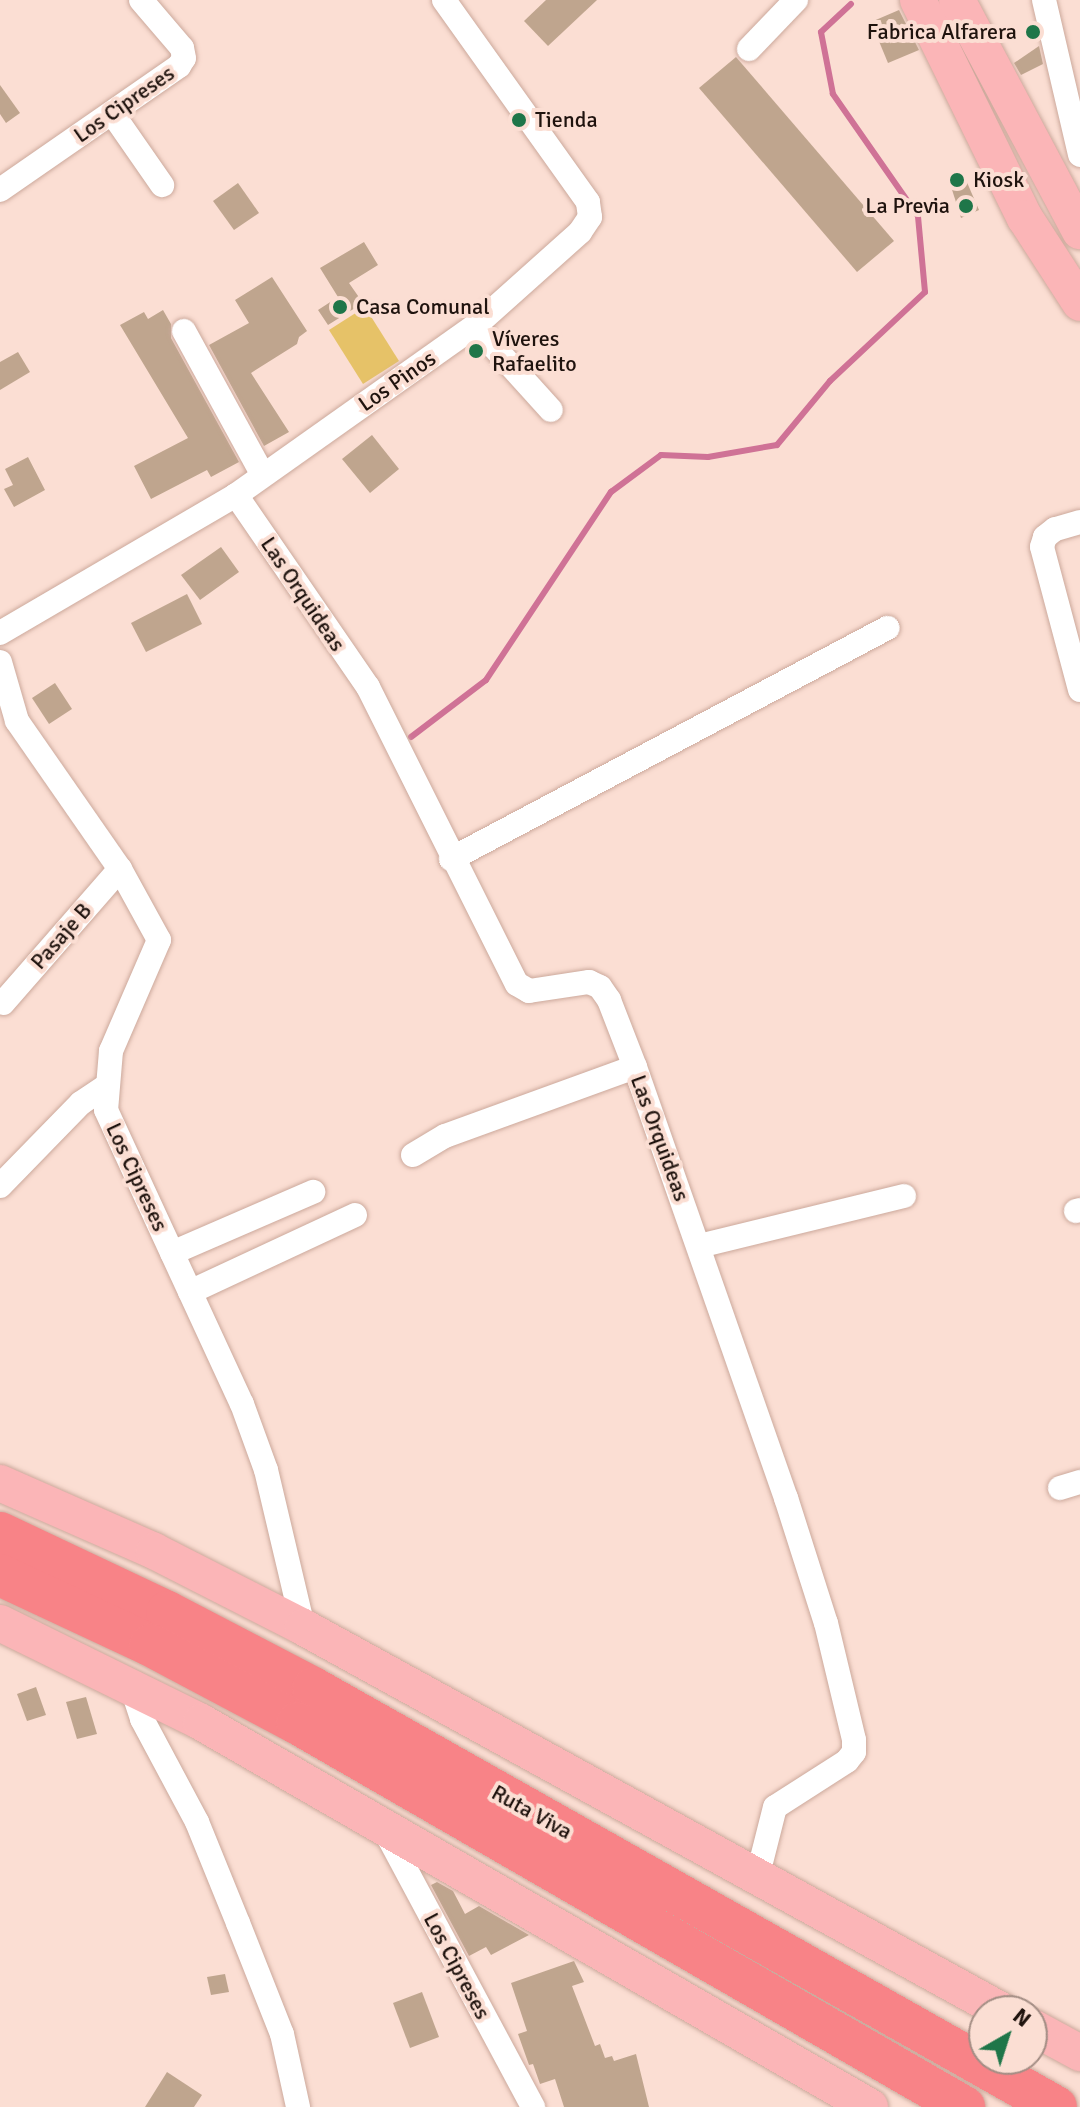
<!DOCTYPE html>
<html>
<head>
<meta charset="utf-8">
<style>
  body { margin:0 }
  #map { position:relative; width:1080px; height:2107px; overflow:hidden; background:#fbded3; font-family:Signika,sans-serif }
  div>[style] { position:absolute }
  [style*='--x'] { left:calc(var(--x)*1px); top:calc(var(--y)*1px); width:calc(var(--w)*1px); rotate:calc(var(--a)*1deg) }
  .green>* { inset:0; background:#e6c268 }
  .stream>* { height:6px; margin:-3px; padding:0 3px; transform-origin:3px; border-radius:3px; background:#cf7296 }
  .building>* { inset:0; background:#bfa58e }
  .roads { filter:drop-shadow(0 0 2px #cca99c) drop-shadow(0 0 2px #cca99c) }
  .street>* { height:24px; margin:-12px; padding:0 12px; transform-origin:12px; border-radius:12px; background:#fff }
  .primary>* { height:36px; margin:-18px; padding:0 18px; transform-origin:18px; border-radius:18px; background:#fbb5b7 }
  .highway>* { height:42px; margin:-21px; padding:0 21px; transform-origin:21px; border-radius:21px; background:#f88387 }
  .dots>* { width:22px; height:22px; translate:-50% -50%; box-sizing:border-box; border:4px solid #fbded3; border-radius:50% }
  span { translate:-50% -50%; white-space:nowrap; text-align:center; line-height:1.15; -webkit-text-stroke:8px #fbded3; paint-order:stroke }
  .poi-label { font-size:22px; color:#1f130e }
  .right { translate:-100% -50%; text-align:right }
  .left { translate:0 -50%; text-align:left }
  .street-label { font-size:22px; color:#1f130e }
  .north { position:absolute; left:968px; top:1995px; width:80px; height:80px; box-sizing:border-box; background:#fbded3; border:2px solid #a38d84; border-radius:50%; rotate:39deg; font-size:22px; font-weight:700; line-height:32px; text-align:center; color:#1f130e }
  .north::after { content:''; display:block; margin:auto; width:28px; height:36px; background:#1f7649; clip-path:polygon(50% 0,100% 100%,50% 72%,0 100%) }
</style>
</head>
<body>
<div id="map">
  <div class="green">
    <div style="clip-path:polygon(365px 307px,399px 361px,363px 384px,329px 330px)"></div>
  </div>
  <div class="stream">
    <div style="--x:411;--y:737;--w:94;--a:-37.2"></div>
    <div style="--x:486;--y:680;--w:226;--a:-56.4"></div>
    <div style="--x:611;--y:492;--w:62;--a:-36.5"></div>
    <div style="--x:661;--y:455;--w:47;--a:2.4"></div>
    <div style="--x:708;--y:457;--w:70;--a:-9.9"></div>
    <div style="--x:777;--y:445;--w:83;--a:-50.4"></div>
    <div style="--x:830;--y:381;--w:130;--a:-43.1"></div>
    <div style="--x:925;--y:292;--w:76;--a:-95.3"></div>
    <div style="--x:918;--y:216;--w:149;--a:-124.9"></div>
    <div style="--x:833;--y:94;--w:63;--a:-101"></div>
    <div style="--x:821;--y:32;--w:41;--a:-43"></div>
  </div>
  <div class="building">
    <div style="clip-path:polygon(546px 0,597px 0,548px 46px,524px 21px)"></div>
    <div style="clip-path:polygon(899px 10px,919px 50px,888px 63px,871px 22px)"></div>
    <div style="clip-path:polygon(1039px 46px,1043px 64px,1021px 75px,1014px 63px)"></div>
    <div style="clip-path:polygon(736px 57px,894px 241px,857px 272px,699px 88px)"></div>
    <div style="clip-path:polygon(0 85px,20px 113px,6px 123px,0 114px)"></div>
    <div style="clip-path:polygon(962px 171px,979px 210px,961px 218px,948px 177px)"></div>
    <div style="clip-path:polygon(238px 183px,259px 213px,234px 230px,213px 201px)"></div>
    <div style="clip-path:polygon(364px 242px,378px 265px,349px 283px,363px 303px,328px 325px,318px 310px,338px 297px,320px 268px)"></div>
    <div style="clip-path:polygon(272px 277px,307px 331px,299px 337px,297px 344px,251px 373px,289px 432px,264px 446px,209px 345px,249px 323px,235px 300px)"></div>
    <div style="clip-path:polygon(163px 310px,171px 324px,171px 338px,239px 462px,211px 477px,207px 470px,151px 499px,134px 466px,188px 438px,120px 325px,144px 312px,148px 319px)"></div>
    <div style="clip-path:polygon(18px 352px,30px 372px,0 390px,0 362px)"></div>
    <div style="clip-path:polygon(372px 435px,399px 469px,370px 493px,342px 459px)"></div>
    <div style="clip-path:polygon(28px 457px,45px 490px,14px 507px,4px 489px,13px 485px,5px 469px)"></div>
    <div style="clip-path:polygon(221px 547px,239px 572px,200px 600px,181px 575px)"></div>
    <div style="clip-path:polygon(187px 594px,202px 624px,146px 652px,131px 623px)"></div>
    <div style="clip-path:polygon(55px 683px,72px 709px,49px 724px,32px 698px)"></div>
    <div style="clip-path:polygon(36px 1687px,46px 1715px,27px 1721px,17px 1694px)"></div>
    <div style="clip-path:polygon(86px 1697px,97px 1734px,77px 1739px,66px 1702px)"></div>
    <div style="clip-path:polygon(437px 1882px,453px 1891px,465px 1914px,479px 1906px,529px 1935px,491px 1955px,486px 1947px,469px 1956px,431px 1885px)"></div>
    <div style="clip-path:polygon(574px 1961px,584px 1982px,572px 1986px,595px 2046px,600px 2044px,605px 2058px,612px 2056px,614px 2061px,636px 2054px,649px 2107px,564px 2107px,555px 2079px,540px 2084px,533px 2064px,529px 2065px,518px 2034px,527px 2031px,511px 1983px)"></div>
    <div style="clip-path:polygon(225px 1974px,229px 1992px,211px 1995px,207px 1977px)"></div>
    <div style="clip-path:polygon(422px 1992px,439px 2037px,410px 2048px,393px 2003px)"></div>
    <div style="clip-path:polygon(167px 2072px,202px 2095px,194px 2107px,145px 2107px)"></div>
  </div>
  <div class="roads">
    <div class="street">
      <div style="--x:1044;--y:0;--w:159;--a:76.9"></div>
      <div style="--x:749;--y:49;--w:68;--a:-46.2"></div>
      <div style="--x:112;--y:113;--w:88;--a:55.2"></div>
      <div style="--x:0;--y:190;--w:218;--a:-34.7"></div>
      <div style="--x:179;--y:66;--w:9;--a:-58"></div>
      <div style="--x:184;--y:58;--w:10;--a:-101"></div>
      <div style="--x:182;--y:48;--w:63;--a:-130.5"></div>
      <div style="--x:475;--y:326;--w:113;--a:47.9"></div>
      <div style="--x:184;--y:331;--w:164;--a:61.3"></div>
      <div style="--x:236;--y:495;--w:233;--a:55.5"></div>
      <div style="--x:368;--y:687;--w:332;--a:63.4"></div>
      <div style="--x:517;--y:984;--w:14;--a:30"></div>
      <div style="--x:529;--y:991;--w:61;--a:-8.5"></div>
      <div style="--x:589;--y:982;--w:12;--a:24"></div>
      <div style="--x:600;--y:987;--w:16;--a:55"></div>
      <div style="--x:609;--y:1000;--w:72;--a:68.8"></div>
      <div style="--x:635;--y:1067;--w:457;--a:70.7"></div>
      <div style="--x:786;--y:1498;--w:131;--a:72.3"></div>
      <div style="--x:826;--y:1623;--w:120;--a:76.5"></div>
      <div style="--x:854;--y:1740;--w:12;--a:90"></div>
      <div style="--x:854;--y:1752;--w:11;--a:128"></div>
      <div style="--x:847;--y:1761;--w:85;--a:147.4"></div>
      <div style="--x:775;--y:1807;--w:73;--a:104.2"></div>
      <div style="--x:1080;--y:522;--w:26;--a:164"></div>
      <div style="--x:1055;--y:529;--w:13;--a:141"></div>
      <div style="--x:1045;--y:537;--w:10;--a:107"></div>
      <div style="--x:1042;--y:547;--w:148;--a:75.1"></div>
      <div style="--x:0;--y:633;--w:273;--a:-30.3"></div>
      <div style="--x:236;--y:495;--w:293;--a:-35.3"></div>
      <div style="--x:475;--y:326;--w:141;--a:-41.8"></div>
      <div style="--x:580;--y:232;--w:18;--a:-56"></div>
      <div style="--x:590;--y:217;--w:15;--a:-98"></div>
      <div style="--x:588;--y:202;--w:248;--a:-125.5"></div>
      <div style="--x:0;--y:662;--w:61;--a:73.9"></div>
      <div style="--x:17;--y:721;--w:180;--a:55.2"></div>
      <div style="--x:120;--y:869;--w:81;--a:61.2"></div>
      <div style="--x:159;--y:940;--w:121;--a:113.4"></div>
      <div style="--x:111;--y:1051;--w:59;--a:94.8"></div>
      <div style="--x:106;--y:1110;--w:324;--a:65.2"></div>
      <div style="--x:242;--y:1404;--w:70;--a:70"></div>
      <div style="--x:266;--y:1470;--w:161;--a:76.7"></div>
      <div style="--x:451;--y:859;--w:494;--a:-27.9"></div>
      <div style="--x:3;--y:1003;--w:178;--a:-48.9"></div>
      <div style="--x:413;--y:1155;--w:37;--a:-31"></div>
      <div style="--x:445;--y:1136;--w:202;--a:-20"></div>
      <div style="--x:0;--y:1186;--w:116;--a:-45.7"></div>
      <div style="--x:81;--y:1103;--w:32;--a:-34"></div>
      <div style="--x:1076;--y:1211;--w:4;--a:-14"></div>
      <div style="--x:699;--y:1246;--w:211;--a:-13.7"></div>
      <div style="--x:172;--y:1253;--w:154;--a:-23.4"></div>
      <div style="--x:190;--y:1292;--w:182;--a:-25"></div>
      <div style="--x:1060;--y:1488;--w:21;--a:-17"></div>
      <div style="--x:132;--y:1688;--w:33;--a:72"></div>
      <div style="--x:142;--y:1719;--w:117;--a:61.9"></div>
      <div style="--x:197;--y:1822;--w:109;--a:67.9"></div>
      <div style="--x:238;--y:1923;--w:119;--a:68.4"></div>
      <div style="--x:282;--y:2034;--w:75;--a:77.6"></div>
      <div style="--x:383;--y:1827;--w:318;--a:61.8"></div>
    </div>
    <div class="primary">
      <div style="--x:918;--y:0;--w:243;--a:63.9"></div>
      <div style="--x:1025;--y:218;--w:101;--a:57.1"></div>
      <div style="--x:957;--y:0;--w:262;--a:62"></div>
      <div style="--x:0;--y:1483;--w:168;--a:23.8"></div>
      <div style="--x:154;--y:1551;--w:167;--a:27"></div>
      <div style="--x:303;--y:1627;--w:798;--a:28.78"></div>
      <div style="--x:0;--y:1623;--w:224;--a:26.2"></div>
      <div style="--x:201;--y:1722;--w:772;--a:29.92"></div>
      <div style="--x:1032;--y:2027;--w:55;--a:28.4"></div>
    </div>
    <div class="highway">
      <div style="--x:0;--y:1533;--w:185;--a:25.3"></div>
      <div style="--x:167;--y:1612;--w:165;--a:27.5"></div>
      <div style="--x:313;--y:1688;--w:853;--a:29.42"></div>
      <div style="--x:0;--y:1575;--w:166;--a:25"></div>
      <div style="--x:150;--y:1645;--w:166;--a:28"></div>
      <div style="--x:297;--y:1723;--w:770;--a:29.93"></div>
    </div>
  </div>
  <div class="dots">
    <div style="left:1033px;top:32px;background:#1f7649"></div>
    <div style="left:519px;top:120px;background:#1f7649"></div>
    <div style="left:957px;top:180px;background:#1f7649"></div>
    <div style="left:966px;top:206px;background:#1f7649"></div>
    <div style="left:340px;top:307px;background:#1f7649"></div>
    <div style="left:476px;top:351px;background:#1f7649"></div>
  </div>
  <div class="poi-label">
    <span class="right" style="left:1017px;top:32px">Fabrica Alfarera</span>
    <span class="left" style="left:535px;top:120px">Tienda</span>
    <span class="left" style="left:973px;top:180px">Kiosk</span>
    <span class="right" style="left:950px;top:206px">La Previa</span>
    <span class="left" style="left:356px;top:307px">Casa Comunal</span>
    <span class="left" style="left:492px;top:351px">Víveres<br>Rafaelito</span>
  </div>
  <div class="street-label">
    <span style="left:124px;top:104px;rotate:-35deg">Los Cipreses</span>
    <span style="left:397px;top:381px;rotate:-35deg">Los Pinos</span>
    <span style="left:303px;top:594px;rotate:56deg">Las Orquideas</span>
    <span style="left:61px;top:936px;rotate:-49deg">Pasaje B</span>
    <span style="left:660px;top:1138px;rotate:70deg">Las Orquideas</span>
    <span style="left:137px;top:1177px;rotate:65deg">Los Cipreses</span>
    <span style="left:532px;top:1812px;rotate:29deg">Ruta Viva</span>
    <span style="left:457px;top:1966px;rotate:62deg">Los Cipreses</span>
  </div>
  <div class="north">N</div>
</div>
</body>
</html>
